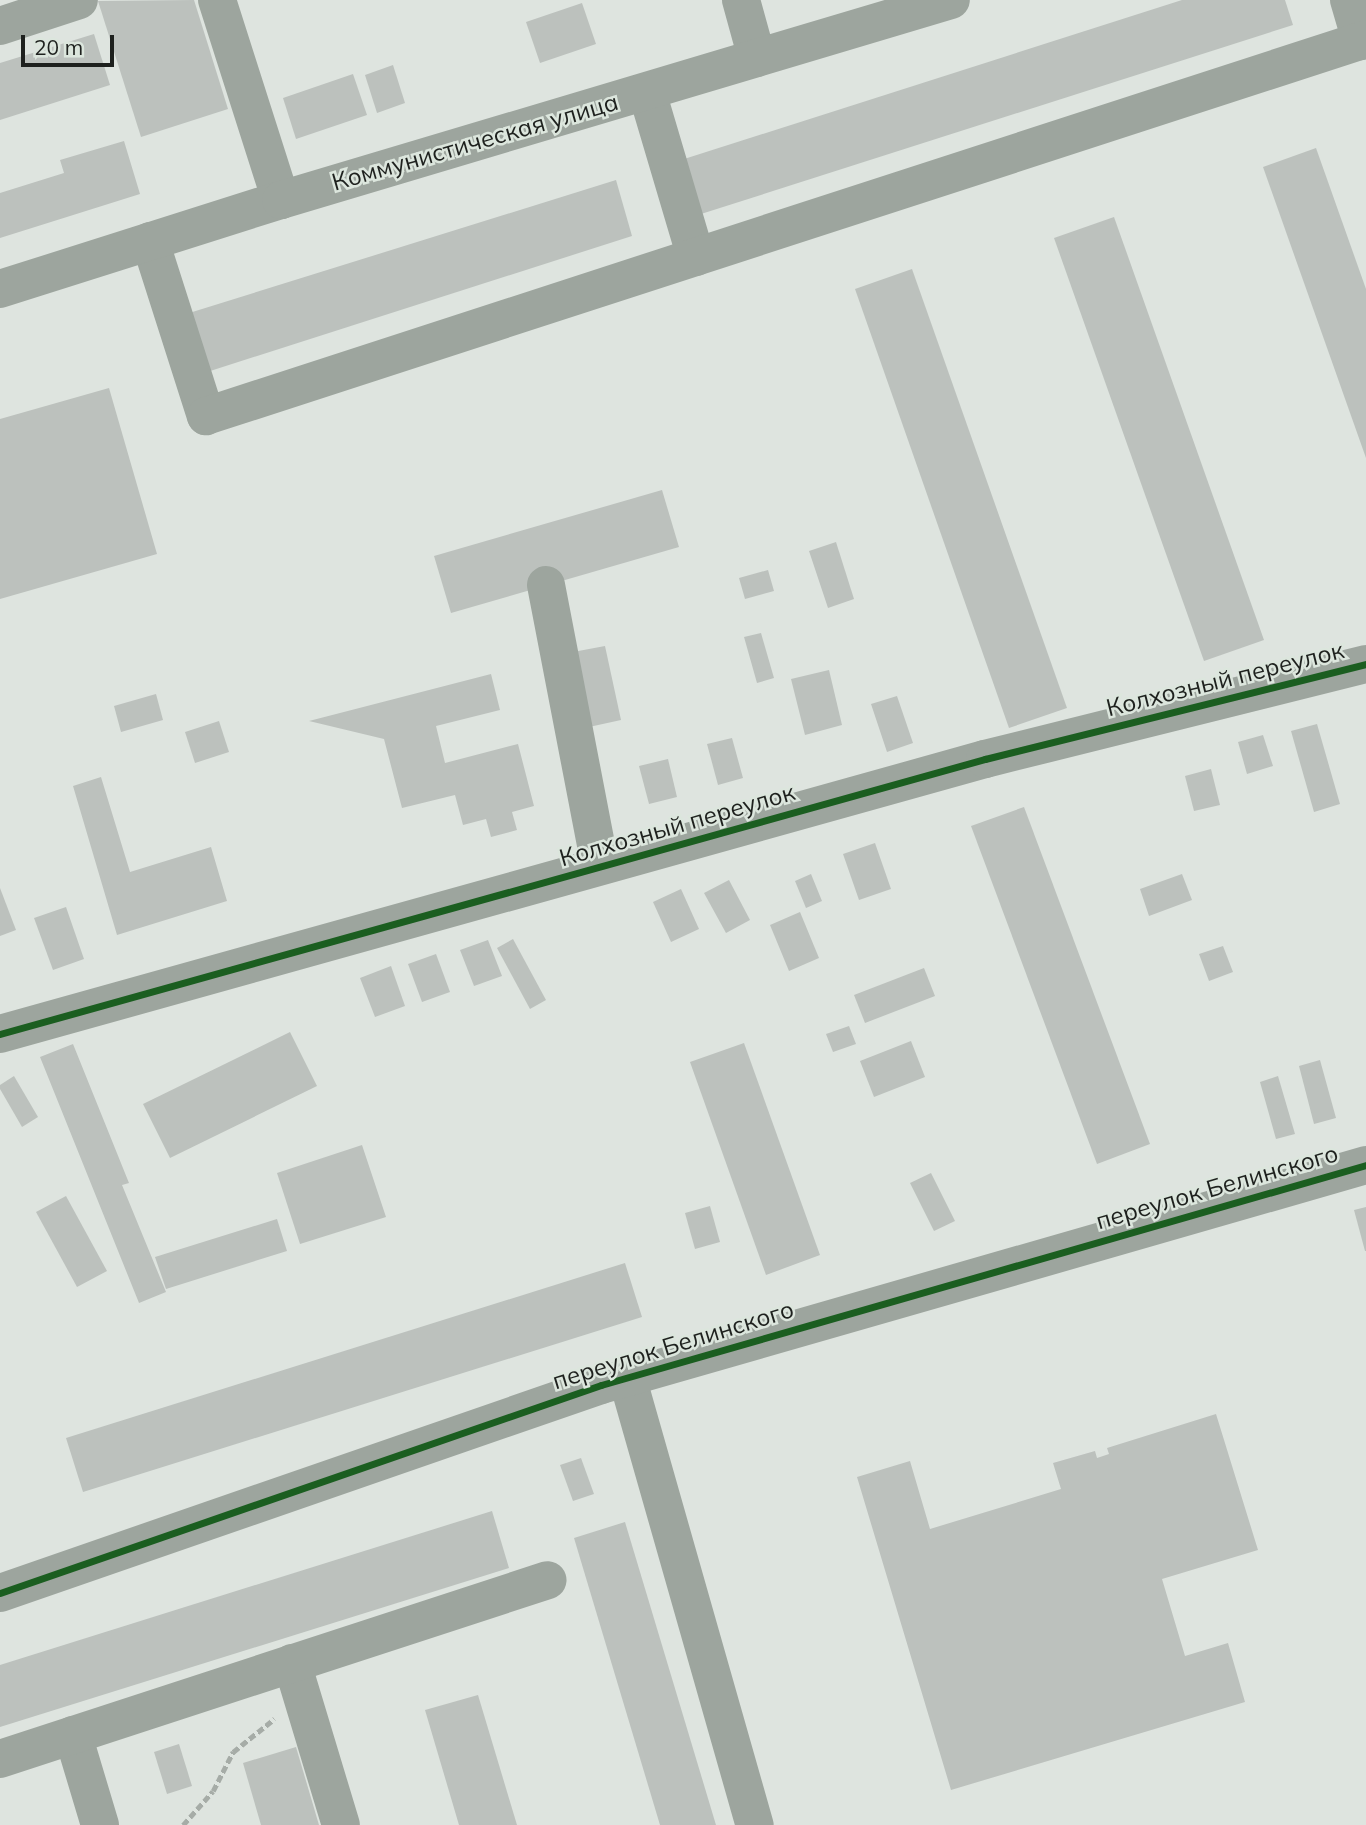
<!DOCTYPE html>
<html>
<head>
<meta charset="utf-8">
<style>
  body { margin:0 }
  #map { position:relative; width:1366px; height:1825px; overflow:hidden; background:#dee4df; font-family:Mulish,sans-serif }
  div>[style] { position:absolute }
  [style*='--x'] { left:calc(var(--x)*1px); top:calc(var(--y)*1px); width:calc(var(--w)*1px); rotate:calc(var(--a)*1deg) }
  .building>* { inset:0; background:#bcc1bd }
  .path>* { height:4.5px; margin-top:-2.25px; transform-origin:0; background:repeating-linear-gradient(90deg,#a6aca7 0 7px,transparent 0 10.5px) }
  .minor>* { height:38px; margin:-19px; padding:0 19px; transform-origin:19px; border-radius:19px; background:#9da59e }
  .cycleway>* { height:7px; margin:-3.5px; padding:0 3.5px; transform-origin:3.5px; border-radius:3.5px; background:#1b5e20 }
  span { translate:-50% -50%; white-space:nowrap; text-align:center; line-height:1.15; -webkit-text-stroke:5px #dce6dd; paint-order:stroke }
  .street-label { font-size:24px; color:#1e211e }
  .scale { position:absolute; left:21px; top:35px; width:93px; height:32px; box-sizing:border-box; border:4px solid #1e211e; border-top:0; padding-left:9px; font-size:21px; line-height:24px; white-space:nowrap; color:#1e211e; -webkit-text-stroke:5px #dce6dd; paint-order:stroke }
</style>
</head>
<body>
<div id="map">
  <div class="building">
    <div style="clip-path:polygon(194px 0,228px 109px,141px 137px,98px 1px)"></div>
    <div style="clip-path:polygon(1182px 0,1285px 0,1293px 25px,701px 214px,681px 160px)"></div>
    <div style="clip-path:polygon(582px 3px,596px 44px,540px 63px,526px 22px)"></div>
    <div style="clip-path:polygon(94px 34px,110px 85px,0 120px,0 63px)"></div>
    <div style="clip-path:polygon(393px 65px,405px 103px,377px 113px,365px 75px)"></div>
    <div style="clip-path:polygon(353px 74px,367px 115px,296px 139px,283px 98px)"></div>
    <div style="clip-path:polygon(124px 141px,140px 194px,0 238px,0 193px,64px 173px,60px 160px)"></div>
    <div style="clip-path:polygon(1316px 148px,1366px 289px,1366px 458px,1263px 167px)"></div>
    <div style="clip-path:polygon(616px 180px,632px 236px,204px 373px,186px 314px)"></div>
    <div style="clip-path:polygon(1114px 217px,1264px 640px,1204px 661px,1054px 238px)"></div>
    <div style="clip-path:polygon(912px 269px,1067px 708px,1009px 728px,855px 289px)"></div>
    <div style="clip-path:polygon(109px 388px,157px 554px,0 599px,0 419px)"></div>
    <div style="clip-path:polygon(662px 490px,679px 547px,451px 613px,434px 556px)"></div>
    <div style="clip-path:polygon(836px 542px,854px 599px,828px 608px,809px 551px)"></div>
    <div style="clip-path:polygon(768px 570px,774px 591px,745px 599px,739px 578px)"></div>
    <div style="clip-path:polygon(761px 633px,774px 678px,757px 683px,744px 637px)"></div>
    <div style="clip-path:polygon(605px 646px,621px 720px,589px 727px,573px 652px)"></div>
    <div style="clip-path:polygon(829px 670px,842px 725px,805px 735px,791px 679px)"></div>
    <div style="clip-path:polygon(491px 674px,500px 710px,436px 726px,445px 763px,518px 744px,534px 806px,512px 812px,517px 830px,491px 837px,486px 819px,463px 825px,455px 795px,402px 808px,384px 739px,309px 721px)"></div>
    <div style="clip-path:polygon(156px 694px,163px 720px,121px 732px,114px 706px)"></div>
    <div style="clip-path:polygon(897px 696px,913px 743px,887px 752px,871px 704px)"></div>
    <div style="clip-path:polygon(219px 721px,229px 752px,195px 763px,185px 732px)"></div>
    <div style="clip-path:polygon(1317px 724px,1340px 804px,1314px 812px,1291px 731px)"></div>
    <div style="clip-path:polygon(1263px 735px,1273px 766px,1247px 774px,1238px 742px)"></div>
    <div style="clip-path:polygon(732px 738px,743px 778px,718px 785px,707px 744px)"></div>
    <div style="clip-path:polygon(668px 759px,677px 797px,649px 804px,639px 766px)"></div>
    <div style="clip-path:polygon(1211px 769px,1220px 805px,1194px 811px,1185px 776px)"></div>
    <div style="clip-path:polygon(101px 777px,130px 872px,211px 847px,227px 901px,117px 935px,73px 786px)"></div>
    <div style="clip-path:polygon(1024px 807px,1150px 1144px,1097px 1164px,971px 826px)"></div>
    <div style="clip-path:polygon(875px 843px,891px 889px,859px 900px,843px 854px)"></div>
    <div style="clip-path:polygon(811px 874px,822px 901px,806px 908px,795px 881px)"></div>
    <div style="clip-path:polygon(1182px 874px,1192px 900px,1149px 916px,1140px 889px)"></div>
    <div style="clip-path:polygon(729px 880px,750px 920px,726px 933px,704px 893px)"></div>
    <div style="clip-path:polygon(0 888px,16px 930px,0 936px)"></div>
    <div style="clip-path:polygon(681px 889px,699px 929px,671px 942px,653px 902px)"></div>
    <div style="clip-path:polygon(66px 907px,84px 959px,53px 970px,34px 918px)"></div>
    <div style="clip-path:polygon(800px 912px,819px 958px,789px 971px,770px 925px)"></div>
    <div style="clip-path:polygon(513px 939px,546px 1000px,530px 1009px,497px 948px)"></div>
    <div style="clip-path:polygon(488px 940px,502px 976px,474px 986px,460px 950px)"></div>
    <div style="clip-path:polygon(1223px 946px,1233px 972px,1209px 981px,1199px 954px)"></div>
    <div style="clip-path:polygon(436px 954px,450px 992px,422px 1002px,408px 964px)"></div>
    <div style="clip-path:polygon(391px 966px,405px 1006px,375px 1017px,360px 978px)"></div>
    <div style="clip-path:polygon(924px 968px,935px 996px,865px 1023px,854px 995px)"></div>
    <div style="clip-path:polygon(849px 1026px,856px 1044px,833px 1052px,826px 1034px)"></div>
    <div style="clip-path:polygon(290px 1032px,317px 1086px,170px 1158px,143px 1104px)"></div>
    <div style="clip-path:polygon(911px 1041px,925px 1077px,874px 1097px,860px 1061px)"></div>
    <div style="clip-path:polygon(744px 1043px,820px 1255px,766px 1275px,690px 1062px)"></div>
    <div style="clip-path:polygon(73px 1044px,129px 1183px,122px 1185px,166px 1292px,139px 1303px,40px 1057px)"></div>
    <div style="clip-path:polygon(1320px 1060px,1336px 1118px,1314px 1124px,1299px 1066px)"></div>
    <div style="clip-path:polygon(14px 1076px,38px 1117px,22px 1127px,0 1089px,0 1085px)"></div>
    <div style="clip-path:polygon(1278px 1076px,1295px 1134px,1276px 1139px,1260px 1082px)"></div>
    <div style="clip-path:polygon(362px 1145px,386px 1217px,300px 1244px,277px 1173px)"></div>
    <div style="clip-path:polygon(931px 1173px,955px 1221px,934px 1231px,910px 1183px)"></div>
    <div style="clip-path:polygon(66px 1196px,107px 1271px,77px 1287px,36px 1212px)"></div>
    <div style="clip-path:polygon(710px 1206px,720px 1242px,695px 1249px,685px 1213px)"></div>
    <div style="clip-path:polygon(1366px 1207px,1366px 1251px,1365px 1251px,1354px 1210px)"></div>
    <div style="clip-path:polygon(277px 1219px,287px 1251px,166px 1289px,155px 1257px)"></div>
    <div style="clip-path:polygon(625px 1263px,642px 1317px,83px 1492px,66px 1438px)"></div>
    <div style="clip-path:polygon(1216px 1414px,1258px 1550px,1162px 1579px,1185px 1656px,1228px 1643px,1245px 1702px,951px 1790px,857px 1477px,910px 1461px,930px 1529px,1061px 1489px,1053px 1463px,1095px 1451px,1097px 1458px,1109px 1454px,1107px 1448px)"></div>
    <div style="clip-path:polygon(581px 1458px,594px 1494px,573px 1501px,560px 1465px)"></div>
    <div style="clip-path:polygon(492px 1511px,509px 1568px,0 1727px,0 1665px)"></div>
    <div style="clip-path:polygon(625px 1522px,716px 1825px,660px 1825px,574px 1538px)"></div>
    <div style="clip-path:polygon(478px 1695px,517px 1825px,459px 1825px,425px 1710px)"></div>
    <div style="clip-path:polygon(179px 1744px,192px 1786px,167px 1794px,154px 1752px)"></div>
    <div style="clip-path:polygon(296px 1747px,319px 1825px,261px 1825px,243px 1763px)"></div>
  </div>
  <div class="path">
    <div style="--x:183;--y:1825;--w:45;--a:-48.6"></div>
    <div style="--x:213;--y:1791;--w:44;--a:-62.9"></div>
    <div style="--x:233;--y:1752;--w:53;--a:-38.8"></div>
  </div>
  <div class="minor">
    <div style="--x:217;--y:0;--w:210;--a:72.3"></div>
    <div style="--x:741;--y:0;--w:60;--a:74.6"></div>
    <div style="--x:1349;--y:0;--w:43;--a:73.7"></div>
    <div style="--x:0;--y:26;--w:83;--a:-18.2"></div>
    <div style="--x:647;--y:92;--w:172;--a:73.5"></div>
    <div style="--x:150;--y:241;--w:184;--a:72.3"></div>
    <div style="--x:206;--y:416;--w:1220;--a:-18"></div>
    <div style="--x:0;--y:289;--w:295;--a:-17.6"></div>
    <div style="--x:281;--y:200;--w:699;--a:-16.62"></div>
    <div style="--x:546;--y:585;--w:286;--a:79.1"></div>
    <div style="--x:0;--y:1034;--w:1023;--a:-15.6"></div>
    <div style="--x:985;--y:759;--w:393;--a:-14"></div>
    <div style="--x:627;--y:1377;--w:466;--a:74.1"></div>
    <div style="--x:0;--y:1593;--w:636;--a:-19.09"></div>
    <div style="--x:601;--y:1385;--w:796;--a:-16.04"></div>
    <div style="--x:292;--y:1663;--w:169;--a:73.2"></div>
    <div style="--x:73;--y:1735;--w:94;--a:73.3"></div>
    <div style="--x:0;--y:1759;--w:576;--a:-18.09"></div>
  </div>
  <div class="cycleway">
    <div style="--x:0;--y:1034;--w:1023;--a:-15.6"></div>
    <div style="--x:985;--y:759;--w:393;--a:-14"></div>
    <div style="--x:0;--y:1593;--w:636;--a:-19.09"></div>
    <div style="--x:601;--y:1385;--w:796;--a:-16.04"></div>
  </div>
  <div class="street-label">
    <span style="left:475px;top:142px;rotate:-16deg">Коммунистическая улица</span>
    <span style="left:1225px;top:679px;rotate:-14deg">Колхозный переулок</span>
    <span style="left:677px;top:825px;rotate:-16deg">Колхозный переулок</span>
    <span style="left:1217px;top:1187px;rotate:-16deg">переулок Белинского</span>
    <span style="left:673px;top:1345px;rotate:-17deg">переулок Белинского</span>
  </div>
  <div class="scale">20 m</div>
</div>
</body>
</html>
